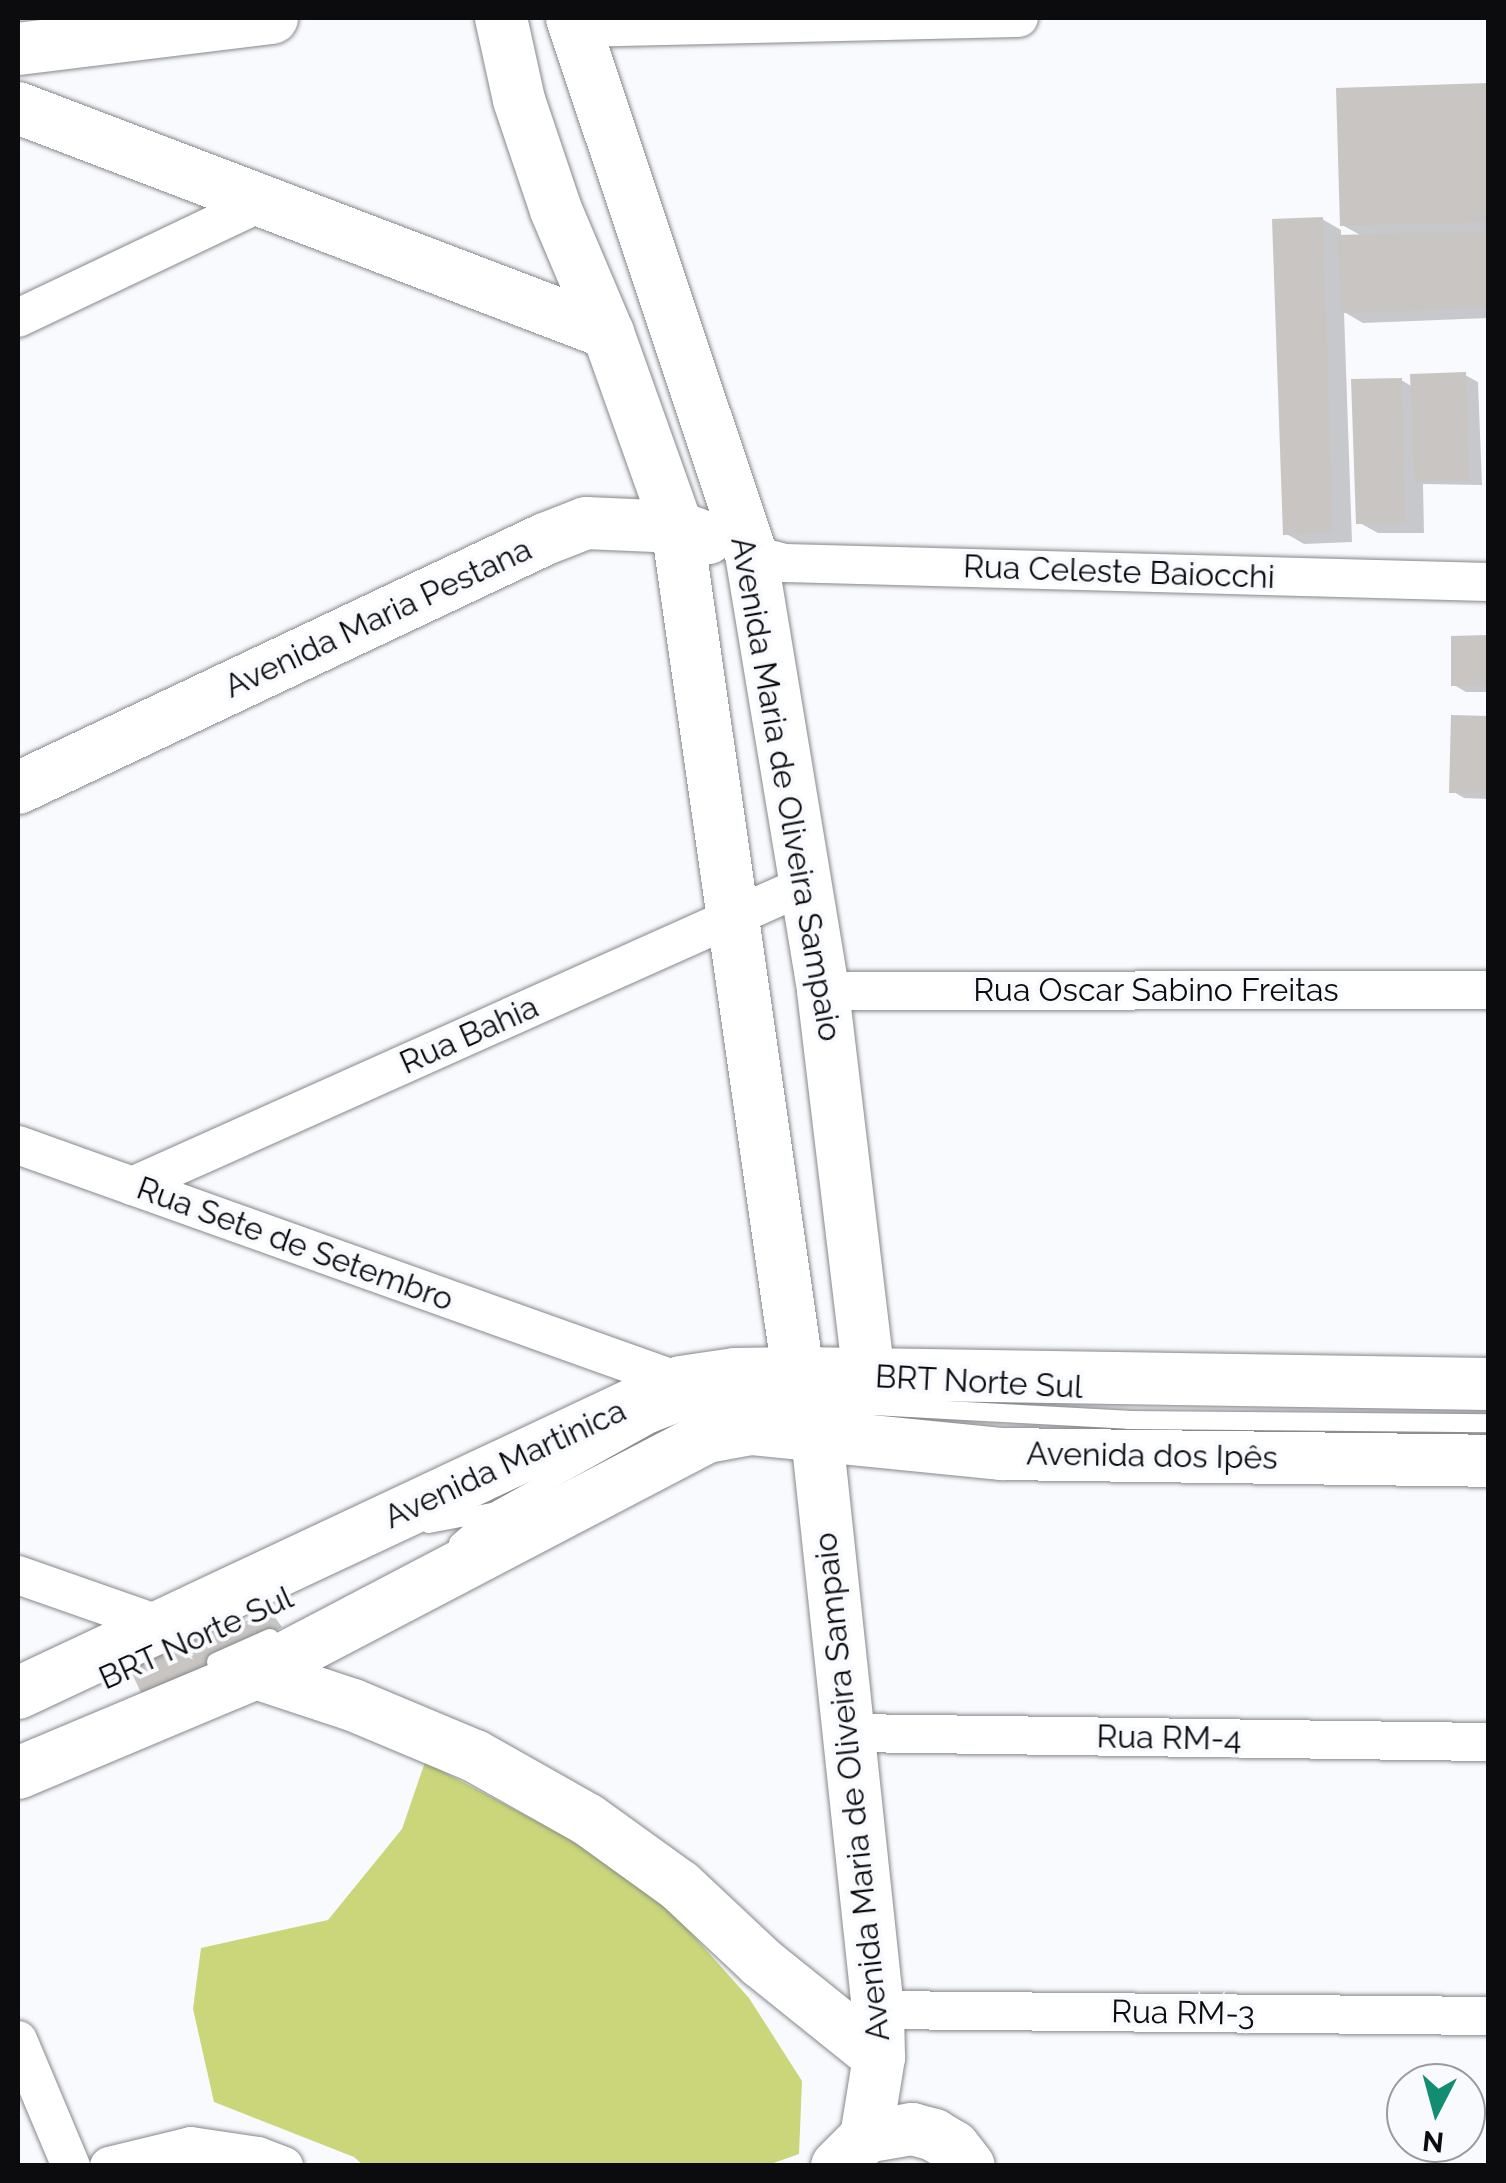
<!DOCTYPE html>
<html>
<head>
<meta charset="utf-8">
<style>
  body { margin:0 }
  #map { position:relative; width:1506px; height:2183px; overflow:hidden; background:#f8fafe; font-family:Raleway,sans-serif }
  div>[style] { position:absolute }
  [style*='--x'] { left:calc(var(--x)*1px); top:calc(var(--y)*1px); width:calc(var(--w)*1px); rotate:calc(var(--a)*1deg) }
  .green>* { inset:0; background:#cad679 }
  .shadow>* { inset:0; background:#0003 }
  .building>* { inset:0; background:#c9c5c3 }
  .roads { filter:drop-shadow(0 0 2px #86888b) drop-shadow(0 0 2px #86888b) }
  .lane>* { height:18px; margin:-9px; padding:0 9px; transform-origin:9px; border-radius:9px; background:#fff }
  .street>* { height:38px; margin:-19px; padding:0 19px; transform-origin:19px; border-radius:19px; background:#fff }
  .secondary>* { height:52px; margin:-26px; padding:0 26px; transform-origin:26px; border-radius:26px; background:#fff }
  span { translate:-50% -50%; white-space:nowrap; text-align:center; line-height:1.15; -webkit-text-stroke:8px #f8fafe; paint-order:stroke }
  .street-label { font-size:32px; color:#0c0c0e }
  .frame { position:absolute; inset:0; border:20px solid #0c0c0e; pointer-events:none }
  .north { position:absolute; left:1386px; top:2063px; width:100px; height:100px; box-sizing:border-box; background:#f8fafe; border:2px solid #9a9b9e; border-radius:50%; rotate:186deg; font-size:28px; font-weight:700; line-height:40px; text-align:center; color:#0c0c0e }
  .north::after { content:''; display:block; margin:auto; width:35px; height:45px; background:#138d71; clip-path:polygon(50% 0,100% 100%,50% 72%,0 100%) }
</style>
</head>
<body>
<div id="map">
  <div class="green">
    <div style="clip-path:polygon(425px 1762px,640px 1876px,749px 1998px,802px 2081px,799px 2154px,765px 2166px,363px 2165px,354px 2157px,214px 2102px,193px 2009px,201px 1948px,328px 1920px,402px 1829px)"></div>
  </div>
  <div class="shadow">
    <div style="clip-path:polygon(1488px 86px,1488px 318px,1363px 323px,1344px 312px,1352px 542px,1304px 544px,1285px 533px,1322px 219px,1341px 230px,1341px 237px,1364px 237px,1342px 225px,1339px 90px)"></div>
    <div style="clip-path:polygon(1465px 375px,1478px 382px,1482px 485px,1423px 484px,1424px 533px,1378px 533px,1358px 522px,1401px 380px,1413px 387px)"></div>
    <div style="clip-path:polygon(1453px 638px,1488px 638px,1488px 692px,1466px 692px,1454px 685px)"></div>
    <div style="clip-path:polygon(1453px 718px,1488px 719px,1488px 799px,1464px 798px,1452px 791px)"></div>
    <div style="clip-path:polygon(271px 1612px,282px 1627px,147px 1700px,243px 1614px,247px 1624px)"></div>
  </div>
  <div class="building">
    <div style="clip-path:polygon(1488px 83px,1488px 222px,1340px 226px,1336px 88px)"></div>
    <div style="clip-path:polygon(1323px 217px,1333px 533px,1283px 535px,1272px 219px)"></div>
    <div style="clip-path:polygon(1488px 231px,1488px 308px,1341px 313px,1337px 235px)"></div>
    <div style="clip-path:polygon(1466px 372px,1470px 480px,1414px 482px,1410px 374px)"></div>
    <div style="clip-path:polygon(1402px 378px,1406px 523px,1356px 524px,1351px 379px)"></div>
    <div style="clip-path:polygon(1488px 635px,1488px 686px,1451px 686px,1451px 636px)"></div>
    <div style="clip-path:polygon(1451px 715px,1488px 716px,1488px 793px,1449px 793px)"></div>
    <div style="clip-path:polygon(238px 1609px,244px 1622px,271px 1610px,278px 1624px,251px 1637px,257px 1648px,145px 1701px,126px 1661px)"></div>
  </div>
  <div class="roads">
    <div class="lane">
      <div style="--x:854;--y:1405;--w:274;--a:3.1"></div>
      <div style="--x:1128;--y:1420;--w:360;--a:0.5"></div>
      <div style="--x:429;--y:1524;--w:64;--a:-10.8"></div>
      <div style="--x:458;--y:1543;--w:47;--a:-41.5"></div>
      <div style="--x:493;--y:1512;--w:183;--a:-29.1"></div>
      <div style="--x:653;--y:1423;--w:44;--a:-21.3"></div>
      <div style="--x:694;--y:1407;--w:38;--a:-7"></div>
      <div style="--x:732;--y:1402;--w:71;--a:1.6"></div>
      <div style="--x:216;--y:1662;--w:59;--a:-24"></div>
    </div>
    <div class="street">
      <div style="--x:574;--y:28;--w:445;--a:-1.3"></div>
      <div style="--x:18;--y:318;--w:272;--a:-25.4"></div>
      <div style="--x:751;--y:554;--w:35;--a:15"></div>
      <div style="--x:785;--y:563;--w:703;--a:1.55"></div>
      <div style="--x:823;--y:991;--w:665;--a:-0.09"></div>
      <div style="--x:18;--y:1145;--w:704;--a:19.67"></div>
      <div style="--x:132;--y:1186;--w:737;--a:-24.1"></div>
      <div style="--x:18;--y:1575;--w:148;--a:19.3"></div>
      <div style="--x:850;--y:1733;--w:638;--a:0.81"></div>
      <div style="--x:878;--y:2010;--w:610;--a:0.56"></div>
      <div style="--x:18;--y:2040;--w:137;--a:67.2"></div>
      <div style="--x:109;--y:2166;--w:84;--a:-13.7"></div>
      <div style="--x:191;--y:2146;--w:68;--a:8.5"></div>
      <div style="--x:258;--y:2156;--w:28;--a:21"></div>
    </div>
    <div class="secondary">
      <div style="--x:501;--y:18;--w:84;--a:77.6"></div>
      <div style="--x:519;--y:100;--w:116;--a:71.4"></div>
      <div style="--x:556;--y:210;--w:134;--a:67.1"></div>
      <div style="--x:608;--y:333;--w:206;--a:70.4"></div>
      <div style="--x:677;--y:527;--w:855;--a:81.86"></div>
      <div style="--x:798;--y:1373;--w:66;--a:73.2"></div>
      <div style="--x:817;--y:1436;--w:577;--a:83.93"></div>
      <div style="--x:878;--y:2010;--w:47;--a:88.8"></div>
      <div style="--x:879;--y:2057;--w:81;--a:99.2"></div>
      <div style="--x:572;--y:18;--w:565;--a:71.53"></div>
      <div style="--x:751;--y:554;--w:443;--a:80.6"></div>
      <div style="--x:823;--y:991;--w:389;--a:83.2"></div>
      <div style="--x:869;--y:1377;--w:33;--a:133"></div>
      <div style="--x:18;--y:49;--w:256;--a:-7"></div>
      <div style="--x:18;--y:108;--w:631;--a:20.87"></div>
      <div style="--x:18;--y:788;--w:583;--a:-25.29"></div>
      <div style="--x:545;--y:539;--w:44;--a:-21.3"></div>
      <div style="--x:586;--y:523;--w:91;--a:2.5"></div>
      <div style="--x:677;--y:527;--w:33;--a:20"></div>
      <div style="--x:256;--y:1673;--w:102;--a:18.3"></div>
      <div style="--x:353;--y:1705;--w:132;--a:22.7"></div>
      <div style="--x:475;--y:1756;--w:129;--a:29.4"></div>
      <div style="--x:587;--y:1819;--w:115;--a:35.8"></div>
      <div style="--x:680;--y:1886;--w:112;--a:43.2"></div>
      <div style="--x:762;--y:1963;--w:150;--a:38.8"></div>
      <div style="--x:18;--y:1693;--w:732;--a:-25.13"></div>
      <div style="--x:681;--y:1382;--w:55;--a:-8.4"></div>
      <div style="--x:735;--y:1374;--w:63;--a:-0.9"></div>
      <div style="--x:798;--y:1373;--w:690;--a:0.91"></div>
      <div style="--x:18;--y:1773;--w:258;--a:-22.8"></div>
      <div style="--x:256;--y:1673;--w:509;--a:-27.62"></div>
      <div style="--x:707;--y:1437;--w:45;--a:-10.3"></div>
      <div style="--x:751;--y:1429;--w:252;--a:5.7"></div>
      <div style="--x:1002;--y:1454;--w:486;--a:0.8"></div>
      <div style="--x:837;--y:2166;--w:41;--a:-45"></div>
      <div style="--x:866;--y:2137;--w:47;--a:-9.9"></div>
      <div style="--x:912;--y:2129;--w:23;--a:15"></div>
      <div style="--x:934;--y:2135;--w:23;--a:31"></div>
      <div style="--x:954;--y:2147;--w:24;--a:52"></div>
    </div>
  </div>
  <div class="street-label">
    <span style="left:1119px;top:572px;rotate:2deg">Rua Celeste Baiocchi</span>
    <span style="left:378px;top:618px;rotate:-25deg">Avenida Maria Pestana</span>
    <span style="left:786px;top:789px;rotate:80deg">Avenida Maria de Oliveira Sampaio</span>
    <span style="left:1156px;top:990px">Rua Oscar Sabino Freitas</span>
    <span style="left:469px;top:1035px;rotate:-24deg">Rua Bahia</span>
    <span style="left:295px;top:1244px;rotate:20deg">Rua Sete de Setembro</span>
    <span style="left:979px;top:1382px;rotate:3deg">BRT Norte Sul</span>
    <span style="left:1152px;top:1456px;rotate:1deg">Avenida dos Ipês</span>
    <span style="left:505px;top:1464px;rotate:-25deg">Avenida Martinica</span>
    <span style="left:196px;top:1638px;rotate:-24deg">BRT Norte Sul</span>
    <span style="left:1169px;top:1738px;rotate:1deg">Rua RM-4</span>
    <span style="left:852px;top:1787px;rotate:-96deg">Avenida Maria de Oliveira Sampaio</span>
    <span style="left:1183px;top:2013px;rotate:1deg">Rua RM-3</span>
  </div>
  <div class="frame"></div>
  <div class="north">N</div>
</div>
</body>
</html>
